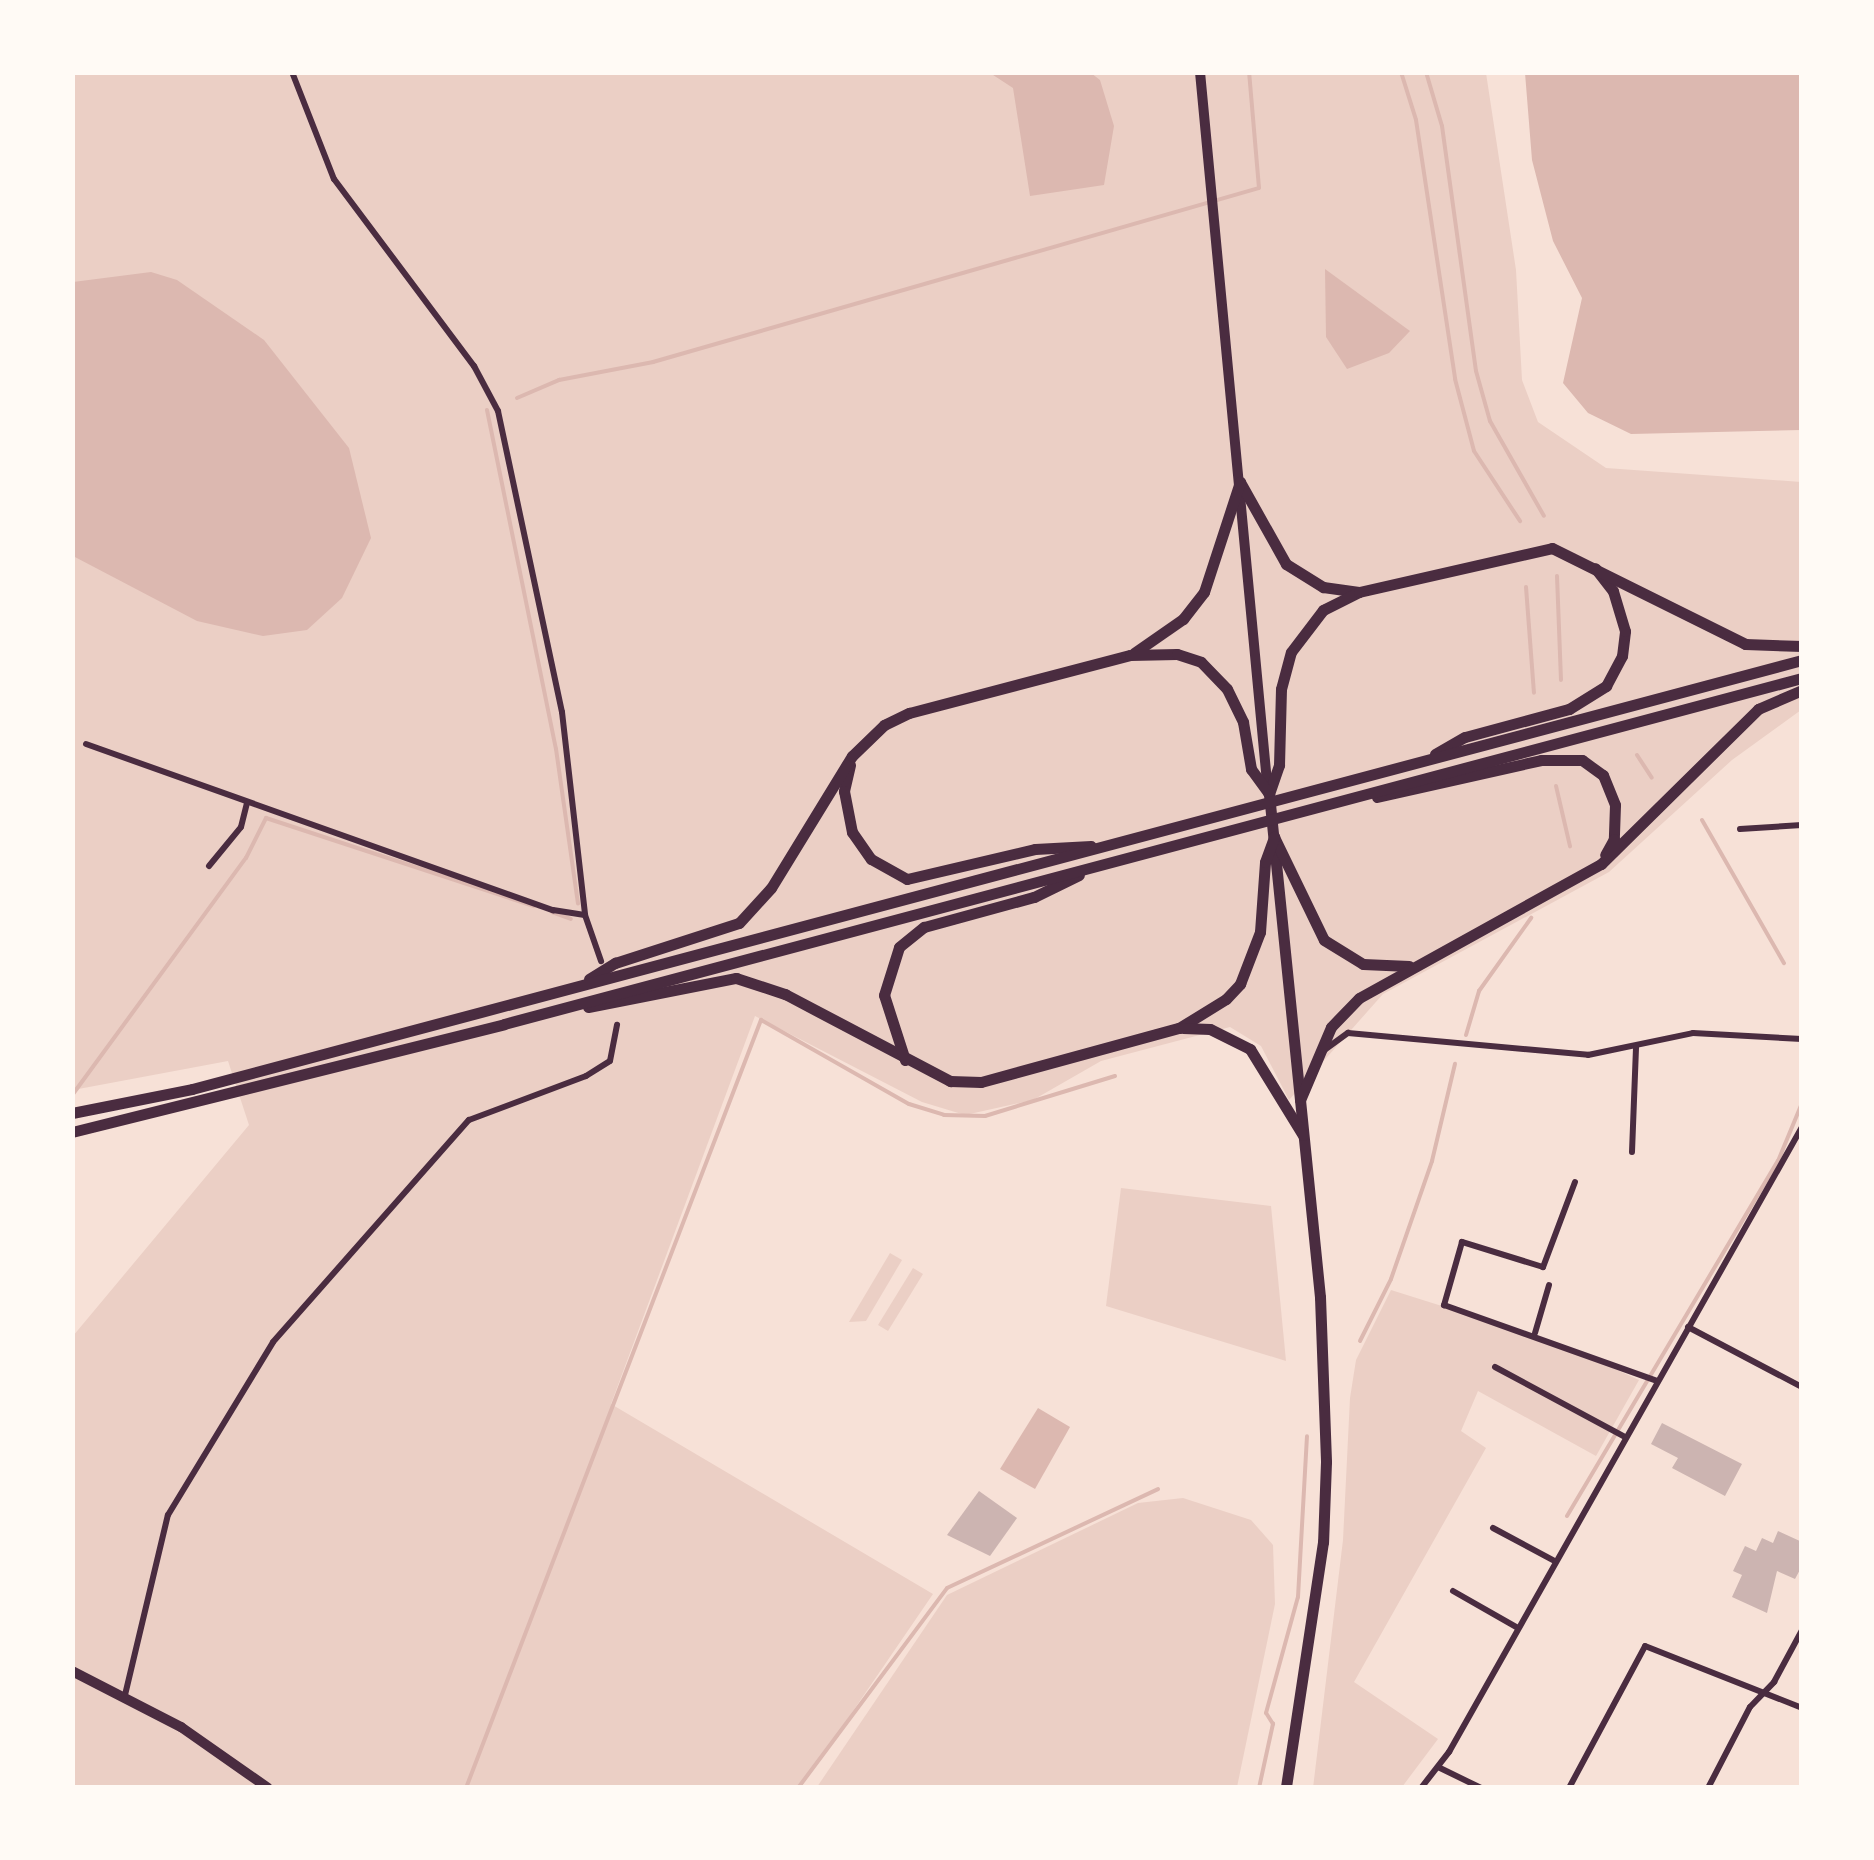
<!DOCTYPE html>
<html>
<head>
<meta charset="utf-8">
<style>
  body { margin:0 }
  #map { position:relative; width:1874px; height:1860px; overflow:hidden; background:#f7e1d7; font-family:"Exo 2",sans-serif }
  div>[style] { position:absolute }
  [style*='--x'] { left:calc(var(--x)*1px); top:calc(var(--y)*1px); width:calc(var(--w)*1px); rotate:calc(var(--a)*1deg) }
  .green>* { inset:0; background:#ebcfc5 }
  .water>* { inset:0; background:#dcb8b0 }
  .stream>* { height:4px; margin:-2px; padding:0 2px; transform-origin:2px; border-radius:2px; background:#dcb8b0 }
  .building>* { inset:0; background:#ccb4b1 }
  .minor>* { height:6px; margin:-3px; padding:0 3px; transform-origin:3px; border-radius:3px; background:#4a2c40 }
  .secondary>* { height:10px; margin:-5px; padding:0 5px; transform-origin:5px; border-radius:5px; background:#4a2c40 }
  .primary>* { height:11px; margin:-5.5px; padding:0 5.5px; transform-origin:5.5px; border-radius:5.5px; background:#4a2c40 }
  .trunk>* { height:11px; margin:-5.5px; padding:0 5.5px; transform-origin:5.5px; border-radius:5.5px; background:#4a2c40 }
  span { translate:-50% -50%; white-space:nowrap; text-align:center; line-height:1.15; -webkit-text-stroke:10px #fffaf5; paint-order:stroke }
  .frame { position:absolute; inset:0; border:75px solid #fffaf5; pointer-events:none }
</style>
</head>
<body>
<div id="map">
  <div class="green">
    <div style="clip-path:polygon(73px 73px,1486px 73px,1516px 270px,1522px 380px,1538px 422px,1606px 468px,1801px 482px,1801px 710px,1732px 760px,1609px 872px,1383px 994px,1289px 1100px,1261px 1046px,1230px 1027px,1101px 1061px,1033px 1100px,965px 1115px,922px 1102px,755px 1016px,611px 1404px,933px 1594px,801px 1787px,73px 1787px,73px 1336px,249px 1125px,228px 1061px,73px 1090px)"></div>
    <div style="clip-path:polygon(1121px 1188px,1271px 1206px,1286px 1361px,1106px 1306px)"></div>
    <div style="clip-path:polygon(890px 1253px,902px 1260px,866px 1321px,849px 1322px)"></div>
    <div style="clip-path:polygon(913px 1268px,923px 1274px,888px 1331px,878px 1325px)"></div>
    <div style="clip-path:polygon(1391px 1290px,1556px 1342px,1639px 1380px,1596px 1456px,1478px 1391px,1461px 1431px,1486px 1448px,1354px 1682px,1438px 1739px,1402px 1787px,1313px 1788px,1343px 1540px,1350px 1398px,1356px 1360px)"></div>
    <div style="clip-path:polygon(1183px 1498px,1251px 1520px,1273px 1545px,1275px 1604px,1237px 1787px,817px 1787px,947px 1595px,1138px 1503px)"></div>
  </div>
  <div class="water">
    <div style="clip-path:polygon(990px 73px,1091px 73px,1100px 80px,1114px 126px,1104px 185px,1030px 196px,1013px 88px)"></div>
    <div style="clip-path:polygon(1525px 73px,1801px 73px,1801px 430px,1631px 434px,1588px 413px,1563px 383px,1582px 298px,1553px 241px,1532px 160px)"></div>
    <div style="clip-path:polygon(1325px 269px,1410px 331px,1389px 353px,1347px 369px,1326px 337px)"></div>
    <div style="clip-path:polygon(151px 272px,177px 280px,264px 340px,349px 448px,371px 538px,342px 598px,307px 630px,263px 636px,197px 621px,73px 556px,73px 282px)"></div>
    <div style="clip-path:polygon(1038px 1408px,1070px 1427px,1035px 1489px,1000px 1469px)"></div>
  </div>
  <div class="stream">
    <div style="--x:1401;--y:72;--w:50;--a:72.6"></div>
    <div style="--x:1416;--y:120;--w:262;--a:81.4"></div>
    <div style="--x:1455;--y:379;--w:74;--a:75.2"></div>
    <div style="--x:1474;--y:451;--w:84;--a:56.7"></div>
    <div style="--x:1426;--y:72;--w:56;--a:73.5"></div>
    <div style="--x:1442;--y:126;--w:247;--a:82.1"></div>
    <div style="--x:1476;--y:371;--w:52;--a:74.4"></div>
    <div style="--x:1490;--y:421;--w:109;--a:60.4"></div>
    <div style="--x:517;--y:398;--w:46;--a:-23.2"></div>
    <div style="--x:559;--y:380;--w:96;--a:-10.8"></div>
    <div style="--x:653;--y:362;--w:630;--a:-16.02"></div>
    <div style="--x:1259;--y:188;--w:116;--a:-94.9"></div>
    <div style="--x:487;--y:410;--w:346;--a:78.5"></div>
    <div style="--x:556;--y:749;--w:156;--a:81.9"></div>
    <div style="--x:1557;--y:576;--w:104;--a:87.8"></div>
    <div style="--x:1526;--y:587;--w:106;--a:85.7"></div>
    <div style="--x:1637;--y:755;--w:27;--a:57"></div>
    <div style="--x:1556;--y:786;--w:62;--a:76.9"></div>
    <div style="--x:1702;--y:820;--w:165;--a:60.2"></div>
    <div style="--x:552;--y:912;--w:20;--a:20"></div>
    <div style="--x:1466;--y:1035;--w:46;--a:-73.5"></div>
    <div style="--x:1479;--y:991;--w:90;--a:-54.5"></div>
    <div style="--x:73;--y:1094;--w:293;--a:-53.8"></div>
    <div style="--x:246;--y:858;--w:45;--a:-63.4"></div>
    <div style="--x:266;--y:818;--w:282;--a:18.2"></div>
    <div style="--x:1360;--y:1341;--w:69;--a:-63.4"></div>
    <div style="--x:1391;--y:1279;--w:125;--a:-70.8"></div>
    <div style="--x:1432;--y:1161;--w:100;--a:-76.7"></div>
    <div style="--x:1567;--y:1516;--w:413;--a:-59.3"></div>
    <div style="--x:1778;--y:1161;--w:63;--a:-67.5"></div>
    <div style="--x:466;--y:1788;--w:823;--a:-68.99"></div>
    <div style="--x:761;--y:1020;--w:170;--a:29.6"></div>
    <div style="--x:909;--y:1104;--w:37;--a:17"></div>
    <div style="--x:944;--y:1115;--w:41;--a:1.4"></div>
    <div style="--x:985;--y:1116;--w:136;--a:-17.1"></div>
    <div style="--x:798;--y:1788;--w:249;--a:-53.3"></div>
    <div style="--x:947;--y:1588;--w:233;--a:-25.1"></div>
    <div style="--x:1259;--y:1788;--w:66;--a:-77.7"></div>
    <div style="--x:1273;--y:1724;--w:13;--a:-122"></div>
    <div style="--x:1266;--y:1713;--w:120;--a:-74.6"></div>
    <div style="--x:1298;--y:1597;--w:161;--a:-86.8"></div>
  </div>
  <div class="building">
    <div style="clip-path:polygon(1662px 1423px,1742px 1464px,1725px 1496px,1672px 1468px,1678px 1458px,1651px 1444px)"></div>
    <div style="clip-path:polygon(979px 1491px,1017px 1518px,990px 1556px,947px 1535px)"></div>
    <div style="clip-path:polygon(1778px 1531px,1802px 1542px,1802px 1566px,1795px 1579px,1777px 1571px,1767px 1613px,1732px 1597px,1742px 1575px,1733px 1571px,1745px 1546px,1756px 1551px,1762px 1538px,1773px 1543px)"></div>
  </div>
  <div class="minor">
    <div style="--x:292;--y:72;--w:115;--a:68.6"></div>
    <div style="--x:334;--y:179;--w:234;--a:53.2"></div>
    <div style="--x:474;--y:366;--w:51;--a:61.9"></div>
    <div style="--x:498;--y:411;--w:308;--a:78"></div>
    <div style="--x:562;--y:712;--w:204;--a:83.5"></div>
    <div style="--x:585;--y:915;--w:49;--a:70.8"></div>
    <div style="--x:86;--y:744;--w:496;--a:19.6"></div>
    <div style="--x:553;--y:910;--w:32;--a:9"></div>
    <div style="--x:1740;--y:829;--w:62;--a:-3.7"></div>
    <div style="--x:209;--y:866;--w:50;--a:-50.6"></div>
    <div style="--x:241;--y:827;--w:25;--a:-76"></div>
    <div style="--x:1323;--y:1051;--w:31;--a:-36"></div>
    <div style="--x:1348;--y:1033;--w:241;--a:5.2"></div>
    <div style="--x:1588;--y:1055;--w:107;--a:-11.8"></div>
    <div style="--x:1693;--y:1033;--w:109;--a:3.2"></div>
    <div style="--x:1632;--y:1152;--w:106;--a:-87.8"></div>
    <div style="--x:1575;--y:1182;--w:91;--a:110.6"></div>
    <div style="--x:1543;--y:1267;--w:85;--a:-162.8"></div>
    <div style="--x:1462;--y:1242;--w:66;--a:105.9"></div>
    <div style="--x:1444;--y:1305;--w:226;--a:19.6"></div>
    <div style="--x:1688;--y:1327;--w:129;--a:27.8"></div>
    <div style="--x:1535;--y:1333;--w:50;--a:-73.7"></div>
    <div style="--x:1495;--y:1367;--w:148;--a:28.3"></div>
    <div style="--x:1493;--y:1528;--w:68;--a:28.1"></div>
    <div style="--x:1453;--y:1591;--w:73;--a:29.7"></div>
    <div style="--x:125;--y:1695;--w:185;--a:-76.6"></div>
    <div style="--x:168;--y:1515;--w:202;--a:-58.7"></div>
    <div style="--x:273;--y:1342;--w:296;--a:-48.6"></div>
    <div style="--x:469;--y:1120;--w:125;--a:-20.6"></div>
    <div style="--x:586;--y:1076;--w:28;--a:-32"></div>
    <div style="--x:610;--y:1061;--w:37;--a:-79"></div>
    <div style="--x:1438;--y:1767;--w:48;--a:26"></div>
    <div style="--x:1421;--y:1788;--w:46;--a:-52.1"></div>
    <div style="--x:1449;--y:1752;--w:718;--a:-60.54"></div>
    <div style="--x:1569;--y:1788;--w:161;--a:-61.8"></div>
    <div style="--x:1645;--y:1646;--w:169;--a:21.5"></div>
    <div style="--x:1708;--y:1788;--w:91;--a:-62.6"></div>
    <div style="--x:1750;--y:1707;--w:35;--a:-46"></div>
    <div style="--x:1774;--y:1682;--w:59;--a:-61.7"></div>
  </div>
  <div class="secondary">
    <div style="--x:1200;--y:72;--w:724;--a:84.61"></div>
    <div style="--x:72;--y:1671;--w:123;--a:27.2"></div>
    <div style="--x:181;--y:1727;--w:106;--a:35"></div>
  </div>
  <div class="primary">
    <div style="--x:1269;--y:794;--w:506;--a:84.21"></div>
    <div style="--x:1320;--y:1297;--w:165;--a:87.9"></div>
    <div style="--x:1326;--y:1462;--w:80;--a:92.1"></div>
    <div style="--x:1323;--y:1542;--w:249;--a:98.6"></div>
  </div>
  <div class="trunk">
    <div style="--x:1240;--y:482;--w:94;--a:60.7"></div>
    <div style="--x:1286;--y:564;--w:44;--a:31.9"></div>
    <div style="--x:1323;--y:587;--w:36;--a:8"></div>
    <div style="--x:1134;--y:653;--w:60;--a:-34.8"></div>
    <div style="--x:1183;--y:619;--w:34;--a:-52"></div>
    <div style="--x:1204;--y:592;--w:116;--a:-71.9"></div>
    <div style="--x:1435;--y:754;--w:34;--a:-30"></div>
    <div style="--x:1465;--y:737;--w:108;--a:-15.1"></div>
    <div style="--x:1569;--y:709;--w:44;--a:-31.9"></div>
    <div style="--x:1606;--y:686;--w:34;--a:-62"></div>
    <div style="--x:1622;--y:656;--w:25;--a:-83"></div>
    <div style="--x:1625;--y:631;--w:42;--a:-106.7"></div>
    <div style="--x:1613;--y:591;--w:29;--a:-128"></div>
    <div style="--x:850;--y:765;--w:27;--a:103"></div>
    <div style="--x:844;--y:791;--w:42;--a:79"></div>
    <div style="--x:852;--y:832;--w:33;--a:55"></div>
    <div style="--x:871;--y:859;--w:41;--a:29.1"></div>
    <div style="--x:907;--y:879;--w:131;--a:-13.2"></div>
    <div style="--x:1035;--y:849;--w:56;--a:-3.1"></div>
    <div style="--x:1269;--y:794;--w:31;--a:-71"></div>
    <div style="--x:1279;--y:765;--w:76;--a:-88.5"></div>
    <div style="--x:1281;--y:689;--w:38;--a:-75"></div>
    <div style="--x:1291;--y:652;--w:53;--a:-52.7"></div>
    <div style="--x:1323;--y:610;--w:40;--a:-26.6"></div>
    <div style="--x:1359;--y:592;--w:198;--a:-12.8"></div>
    <div style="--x:1552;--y:548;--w:216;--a:26.4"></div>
    <div style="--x:1745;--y:644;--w:57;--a:2"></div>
    <div style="--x:1377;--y:797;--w:168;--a:-12.7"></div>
    <div style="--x:1541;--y:760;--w:41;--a:0"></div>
    <div style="--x:1582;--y:760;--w:26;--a:36"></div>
    <div style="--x:1603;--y:775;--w:32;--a:68"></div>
    <div style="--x:1615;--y:805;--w:34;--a:92"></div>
    <div style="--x:1614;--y:839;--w:18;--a:119"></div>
    <div style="--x:1274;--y:837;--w:114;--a:64.1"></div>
    <div style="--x:1324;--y:940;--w:46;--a:31.6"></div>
    <div style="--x:1363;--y:964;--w:46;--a:2.5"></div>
    <div style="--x:589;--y:979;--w:31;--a:-32"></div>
    <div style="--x:615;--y:963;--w:130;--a:-17.9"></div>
    <div style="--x:739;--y:923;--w:47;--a:-47.6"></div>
    <div style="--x:771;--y:888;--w:155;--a:-58.5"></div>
    <div style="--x:852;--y:756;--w:45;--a:-44.1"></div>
    <div style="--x:884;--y:725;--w:28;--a:-26"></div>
    <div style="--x:909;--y:713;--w:228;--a:-14.7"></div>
    <div style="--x:1130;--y:655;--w:47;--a:-1.2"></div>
    <div style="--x:1177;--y:654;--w:25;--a:18"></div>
    <div style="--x:1201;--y:662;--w:37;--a:46"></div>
    <div style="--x:1227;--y:689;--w:37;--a:64"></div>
    <div style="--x:1243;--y:722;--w:48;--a:80.3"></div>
    <div style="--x:1251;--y:769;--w:31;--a:54"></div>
    <div style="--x:588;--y:1007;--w:151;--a:-11.1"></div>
    <div style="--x:736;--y:978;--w:52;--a:18.1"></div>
    <div style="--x:785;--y:994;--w:187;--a:27.8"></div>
    <div style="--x:950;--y:1081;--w:31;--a:2"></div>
    <div style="--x:981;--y:1082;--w:205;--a:-15.3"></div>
    <div style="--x:1179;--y:1028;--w:55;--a:-31.7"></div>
    <div style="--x:1226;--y:999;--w:21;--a:-47"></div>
    <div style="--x:1240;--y:984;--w:56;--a:-69"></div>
    <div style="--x:1260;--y:932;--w:70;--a:-85.9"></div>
    <div style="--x:1265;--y:862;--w:27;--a:-70"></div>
    <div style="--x:1183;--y:1028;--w:27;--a:2"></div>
    <div style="--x:1210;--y:1029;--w:45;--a:26.6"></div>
    <div style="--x:1250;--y:1049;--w:101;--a:58.4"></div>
    <div style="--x:905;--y:1060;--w:68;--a:-107.9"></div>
    <div style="--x:884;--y:995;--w:50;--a:-72.6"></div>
    <div style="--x:899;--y:947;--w:32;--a:-39"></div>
    <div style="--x:924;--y:927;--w:114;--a:-15.3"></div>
    <div style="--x:1034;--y:897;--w:50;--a:-26.1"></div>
    <div style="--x:1300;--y:1100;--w:79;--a:-67"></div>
    <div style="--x:1331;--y:1027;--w:40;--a:-46"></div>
    <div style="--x:1359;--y:998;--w:277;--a:-29"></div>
    <div style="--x:1601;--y:864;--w:221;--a:-44.6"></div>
    <div style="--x:1758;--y:709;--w:48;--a:-23.4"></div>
    <div style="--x:72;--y:1113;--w:122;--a:-11.3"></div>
    <div style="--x:192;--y:1089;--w:1666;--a:-14.92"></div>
    <div style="--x:72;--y:1132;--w:445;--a:-14"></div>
    <div style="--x:504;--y:1024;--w:1343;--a:-14.93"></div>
  </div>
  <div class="frame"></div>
</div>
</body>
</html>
